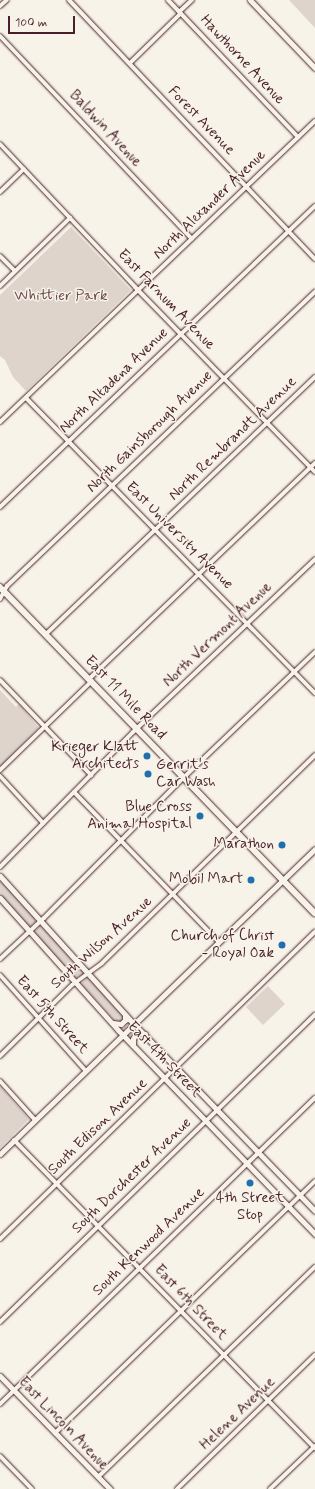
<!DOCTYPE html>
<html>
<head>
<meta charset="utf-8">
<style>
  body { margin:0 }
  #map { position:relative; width:315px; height:1489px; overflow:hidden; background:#f7f3e8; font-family:Mynerve,sans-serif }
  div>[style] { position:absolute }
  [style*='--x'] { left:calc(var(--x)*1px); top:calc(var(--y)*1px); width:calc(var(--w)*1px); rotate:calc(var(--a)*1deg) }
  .green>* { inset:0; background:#ded4cc }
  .roads { filter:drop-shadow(0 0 1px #4a1f2b) drop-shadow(0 0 1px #4a1f2b) }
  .minor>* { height:4px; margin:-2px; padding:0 2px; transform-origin:2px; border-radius:2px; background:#f7f3e8 }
  .tertiary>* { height:5px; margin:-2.5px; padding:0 2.5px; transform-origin:2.5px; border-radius:2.5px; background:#f7f3e8 }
  .secondary>* { height:5.5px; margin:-2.75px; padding:0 2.75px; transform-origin:2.75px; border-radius:2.75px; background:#f7f3e8 }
  .dots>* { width:11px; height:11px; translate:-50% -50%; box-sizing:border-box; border:2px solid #f7f3e8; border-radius:50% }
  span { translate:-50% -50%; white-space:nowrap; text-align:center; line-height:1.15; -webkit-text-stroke:3px #f7f3e8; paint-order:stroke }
  .street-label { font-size:15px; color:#4a1f2b }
  .park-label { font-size:15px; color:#6f4c53 }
  .poi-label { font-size:15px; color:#4a1f2b }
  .right { translate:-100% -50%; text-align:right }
  .left { translate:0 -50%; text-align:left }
  .scale { position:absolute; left:8px; top:16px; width:67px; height:18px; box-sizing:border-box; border:2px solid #4a1f2b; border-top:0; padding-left:5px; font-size:12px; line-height:14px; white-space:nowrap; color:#4a1f2b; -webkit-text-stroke:3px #f7f3e8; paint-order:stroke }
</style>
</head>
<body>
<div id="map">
  <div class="green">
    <div style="clip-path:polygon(289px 0,315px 0,315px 28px)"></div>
    <div style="clip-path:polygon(71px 227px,131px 290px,26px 391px,13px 377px,5px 360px,0 356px,0 295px)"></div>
    <div style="clip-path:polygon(0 690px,16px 707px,19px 704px,39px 728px,0 767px)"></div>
    <div style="clip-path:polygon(0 880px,35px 918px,35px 922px,31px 926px,28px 926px,0 895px)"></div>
    <div style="clip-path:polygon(39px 926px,42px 927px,83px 972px,83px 975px,75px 978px,34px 933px)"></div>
    <div style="clip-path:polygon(87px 978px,90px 979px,122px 1015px,123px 1018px,120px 1023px,116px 1022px,82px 985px,82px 983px)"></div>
    <div style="clip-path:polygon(268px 986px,285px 1004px,263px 1025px,246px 1007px)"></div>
    <div style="clip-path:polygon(0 1086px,29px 1119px,0 1148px)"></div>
  </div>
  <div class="roads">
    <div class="minor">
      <div style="--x:69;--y:0;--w:357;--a:46.5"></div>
      <div style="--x:168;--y:0;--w:189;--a:46.5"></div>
      <div style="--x:0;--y:6;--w:9;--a:-41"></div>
      <div style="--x:179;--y:12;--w:18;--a:-43"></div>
      <div style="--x:0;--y:36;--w:279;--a:46.6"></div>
      <div style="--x:130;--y:63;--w:71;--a:-44.4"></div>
      <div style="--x:0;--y:144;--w:197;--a:46.6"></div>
      <div style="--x:135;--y:287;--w:258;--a:45.8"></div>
      <div style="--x:0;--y:192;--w:33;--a:-44"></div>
      <div style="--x:0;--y:256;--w:21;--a:45"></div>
      <div style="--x:0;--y:286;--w:98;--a:-44.2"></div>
      <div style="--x:26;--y:398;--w:413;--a:45.6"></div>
      <div style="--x:0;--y:422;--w:436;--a:-43.7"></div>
      <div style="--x:0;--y:507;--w:436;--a:-43.7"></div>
      <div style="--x:0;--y:599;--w:15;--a:-62"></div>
      <div style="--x:7;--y:586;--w:426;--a:-43.7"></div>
      <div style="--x:46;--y:634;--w:372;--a:-43.7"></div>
      <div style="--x:89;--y:679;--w:313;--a:-43.7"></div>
      <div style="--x:0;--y:680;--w:132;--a:46.2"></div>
      <div style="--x:0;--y:770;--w:128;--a:-44.1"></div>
      <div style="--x:0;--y:776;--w:64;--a:47.5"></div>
      <div style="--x:74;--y:792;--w:209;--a:46"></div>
      <div style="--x:0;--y:867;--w:190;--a:-45.4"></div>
      <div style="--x:133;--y:732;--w:251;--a:-43.5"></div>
      <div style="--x:0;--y:959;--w:60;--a:-43"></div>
      <div style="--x:44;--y:918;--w:192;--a:-45.2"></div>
      <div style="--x:179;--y:782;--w:188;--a:-43.7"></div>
      <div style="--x:0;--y:975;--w:127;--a:48.2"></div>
      <div style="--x:0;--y:1056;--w:101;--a:-44.6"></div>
      <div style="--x:72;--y:985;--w:37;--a:-36"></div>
      <div style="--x:102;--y:963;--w:298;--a:-44.3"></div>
      <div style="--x:0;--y:1081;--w:52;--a:48.1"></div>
      <div style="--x:14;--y:1140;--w:431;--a:45.7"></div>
      <div style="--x:0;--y:1239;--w:440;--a:-44.3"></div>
      <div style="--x:0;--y:1322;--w:440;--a:-44.3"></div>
      <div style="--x:0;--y:1404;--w:439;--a:-44.2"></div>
      <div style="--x:55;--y:1433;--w:362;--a:-44.1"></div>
      <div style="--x:0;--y:1456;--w:46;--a:45.9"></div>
      <div style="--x:98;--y:1477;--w:302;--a:-44.1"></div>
      <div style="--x:177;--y:1489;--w:192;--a:-44.2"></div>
      <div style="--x:270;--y:1489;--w:62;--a:-43.7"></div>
    </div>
    <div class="tertiary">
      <div style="--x:250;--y:0;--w:94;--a:46.3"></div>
      <div style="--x:0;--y:876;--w:193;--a:47.9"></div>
      <div style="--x:129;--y:1019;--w:267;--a:45.9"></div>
      <div style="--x:0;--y:898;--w:177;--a:48.2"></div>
      <div style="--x:118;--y:1030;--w:284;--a:46"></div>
      <div style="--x:113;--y:1023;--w:8;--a:7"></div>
      <div style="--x:121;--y:1024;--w:6;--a:-45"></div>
      <div style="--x:125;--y:1020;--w:5;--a:-90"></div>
      <div style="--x:133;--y:1045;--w:6;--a:-90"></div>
      <div style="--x:133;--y:1039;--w:4;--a:-63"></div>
      <div style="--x:135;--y:1035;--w:5;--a:-22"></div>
      <div style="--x:140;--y:1033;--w:5;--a:11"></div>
      <div style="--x:0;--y:1154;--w:438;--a:-44.1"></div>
      <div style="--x:0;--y:1376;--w:158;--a:45.8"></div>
    </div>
    <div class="secondary">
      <div style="--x:0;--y:587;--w:453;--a:46"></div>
    </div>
  </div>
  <div class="dots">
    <div style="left:147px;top:756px;background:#1f6fb2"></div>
    <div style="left:148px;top:774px;background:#1f6fb2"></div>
    <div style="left:200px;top:816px;background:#1f6fb2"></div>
    <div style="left:282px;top:845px;background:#1f6fb2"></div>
    <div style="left:251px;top:880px;background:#1f6fb2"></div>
    <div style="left:282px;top:945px;background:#1f6fb2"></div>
    <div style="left:250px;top:1183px;background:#1f6fb2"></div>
  </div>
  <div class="street-label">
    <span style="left:242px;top:60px;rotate:47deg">Hawthorne Avenue</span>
    <span style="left:201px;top:121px;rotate:46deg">Forest Avenue</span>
    <span style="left:105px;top:129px;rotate:47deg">Baldwin Avenue</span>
    <span style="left:210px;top:205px;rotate:-44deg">North Alexander Avenue</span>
    <span style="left:166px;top:300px;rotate:46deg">East Farnum Avenue</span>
    <span style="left:114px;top:381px;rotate:-44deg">North Altadena Avenue</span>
    <span style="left:150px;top:432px;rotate:-44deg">North Gainsborough Avenue</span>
    <span style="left:233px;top:439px;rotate:-44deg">North Rembrandt Avenue</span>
    <span style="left:179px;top:536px;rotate:45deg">East University Avenue</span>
    <span style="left:218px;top:635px;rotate:-44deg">North Vermont Avenue</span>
    <span style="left:125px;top:698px;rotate:46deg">East 11 Mile Road</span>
    <span style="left:102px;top:943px;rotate:-42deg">South Wilson Avenue</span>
    <span style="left:52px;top:1015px;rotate:48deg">East 5th Street</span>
    <span style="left:164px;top:1060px;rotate:46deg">East 4th Street</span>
    <span style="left:98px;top:1127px;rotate:-44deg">South Edison Avenue</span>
    <span style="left:132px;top:1176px;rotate:-44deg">South Dorchester Avenue</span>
    <span style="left:149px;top:1242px;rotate:-44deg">South Kenwood Avenue</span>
    <span style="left:190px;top:1303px;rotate:46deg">East 6th Street</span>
    <span style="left:238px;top:1414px;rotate:-44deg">Helene Avenue</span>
    <span style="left:63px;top:1424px;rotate:46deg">East Lincoln Avenue</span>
  </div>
  <div class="park-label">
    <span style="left:61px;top:297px">Whittier Park</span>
  </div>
  <div class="poi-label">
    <span class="right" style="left:139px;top:756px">Krieger Klatt<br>Architects</span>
    <span class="left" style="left:156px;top:774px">Gerrit's<br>Car Wash</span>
    <span class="right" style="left:192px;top:816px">Blue Cross<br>Animal Hospital</span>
    <span class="right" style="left:274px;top:845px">Marathon</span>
    <span class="right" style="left:243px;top:880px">Mobil Mart</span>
    <span class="right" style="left:274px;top:945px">Church of Christ<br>- Royal Oak</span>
    <span style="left:250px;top:1207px">4th Street<br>Stop</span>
  </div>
  <div class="scale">100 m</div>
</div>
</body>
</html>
